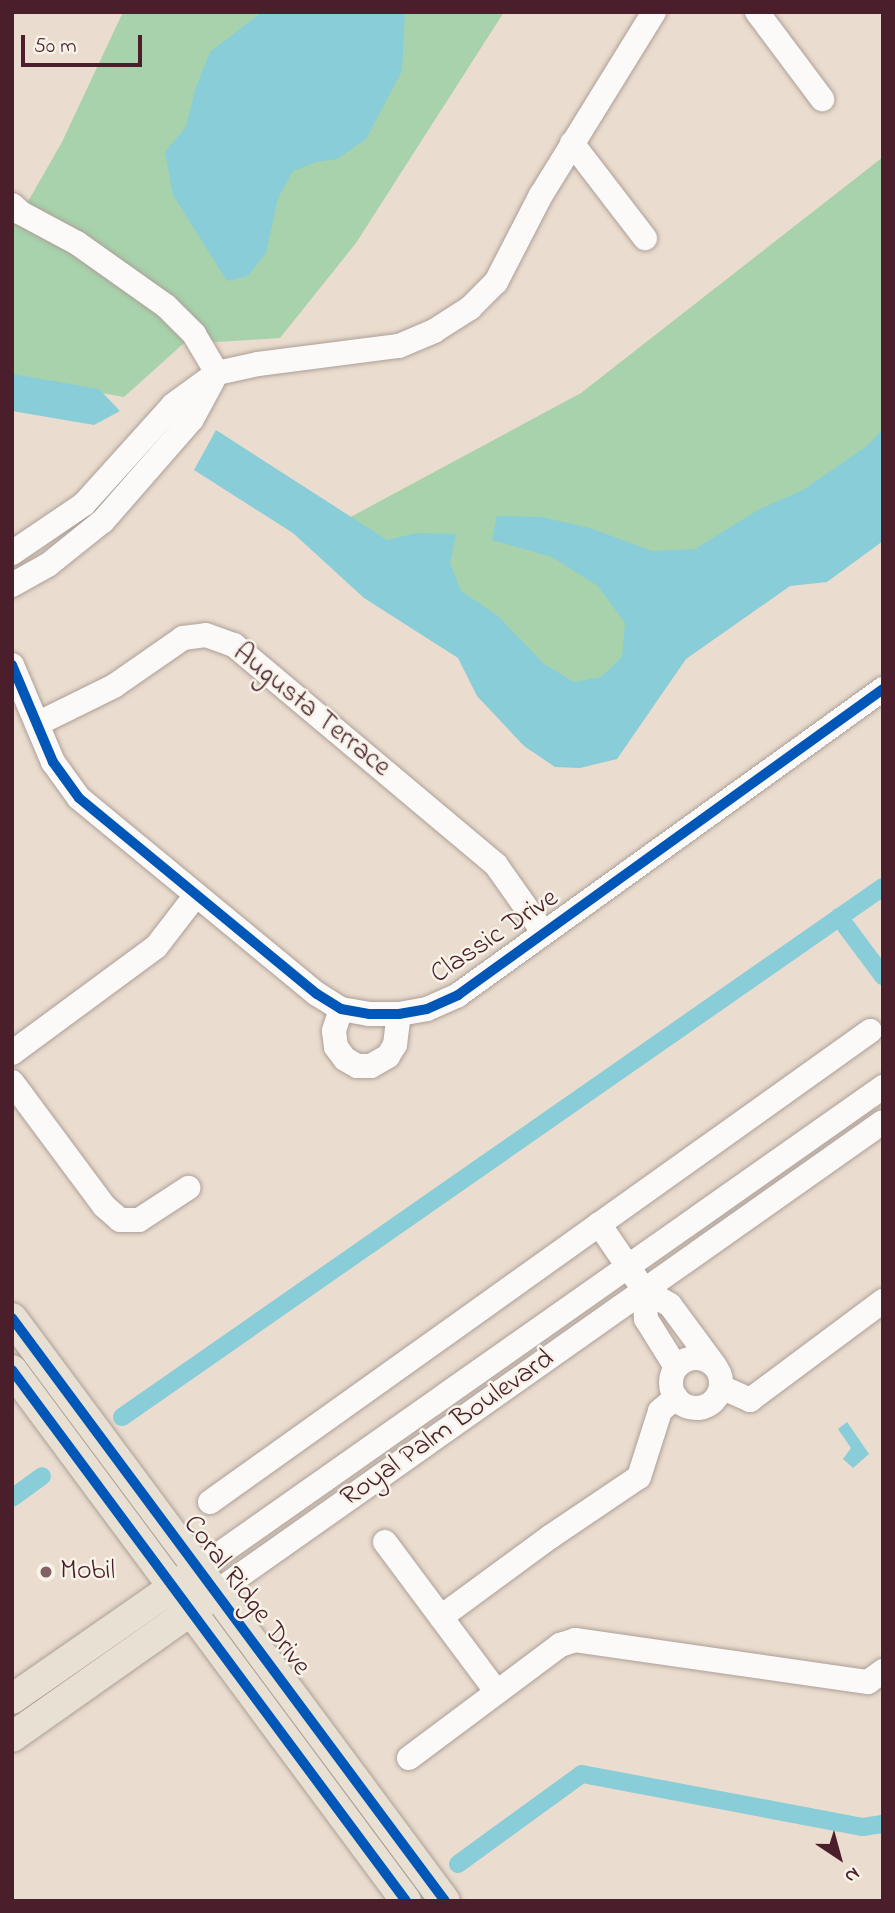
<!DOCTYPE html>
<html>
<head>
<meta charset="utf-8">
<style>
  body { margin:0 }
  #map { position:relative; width:895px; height:1913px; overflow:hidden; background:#eadcce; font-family:"Indie Flower",sans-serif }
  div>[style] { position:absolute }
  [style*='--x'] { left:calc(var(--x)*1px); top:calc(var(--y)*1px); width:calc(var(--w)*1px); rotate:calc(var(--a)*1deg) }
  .green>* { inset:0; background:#a7d2ab }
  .water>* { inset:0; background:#88cdd7 }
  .canal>* { height:18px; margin:-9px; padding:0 9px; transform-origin:9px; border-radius:9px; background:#88cdd7 }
  .roads { filter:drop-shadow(0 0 2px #ac9f98) drop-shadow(0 0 2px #ac9f98) }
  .minor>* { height:24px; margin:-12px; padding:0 12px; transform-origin:12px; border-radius:12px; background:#fcfaf8 }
  .minor>.ring { margin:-12px; padding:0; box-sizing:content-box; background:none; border:24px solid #fcfaf8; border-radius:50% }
  .major>* { height:30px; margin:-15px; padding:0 15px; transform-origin:15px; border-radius:15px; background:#e7e0d3 }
  .cycleway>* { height:10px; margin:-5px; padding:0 5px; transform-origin:5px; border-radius:5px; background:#0057b8 }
  .dots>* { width:19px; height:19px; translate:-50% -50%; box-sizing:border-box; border:4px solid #f7f3e8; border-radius:50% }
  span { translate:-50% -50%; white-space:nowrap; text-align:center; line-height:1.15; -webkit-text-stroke:5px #f7f3e8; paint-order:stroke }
  .street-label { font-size:28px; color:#4a1f2b }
  .poi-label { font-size:28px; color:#4a1f2b }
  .left { translate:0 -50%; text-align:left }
  .frame { position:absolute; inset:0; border:14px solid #4a1f2b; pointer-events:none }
  .north { position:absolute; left:804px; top:1822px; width:70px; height:70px; -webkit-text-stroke:5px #f7f3e8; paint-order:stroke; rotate:144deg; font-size:19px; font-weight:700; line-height:28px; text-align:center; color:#4a1f2b }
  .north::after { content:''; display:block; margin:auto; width:24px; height:32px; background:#4a1f2b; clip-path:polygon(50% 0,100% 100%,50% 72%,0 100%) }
  .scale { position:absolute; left:21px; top:35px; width:121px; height:32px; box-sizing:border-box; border:4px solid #4a1f2b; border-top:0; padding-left:9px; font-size:21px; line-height:24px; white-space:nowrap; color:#4a1f2b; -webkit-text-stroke:5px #f7f3e8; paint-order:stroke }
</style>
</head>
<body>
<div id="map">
  <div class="green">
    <div style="clip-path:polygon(123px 12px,504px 12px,356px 243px,280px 338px,216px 342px,194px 334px,124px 397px,12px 377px,12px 204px,22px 212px,62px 142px)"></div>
    <div style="clip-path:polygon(883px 157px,883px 478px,562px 712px,332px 527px,581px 393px)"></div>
  </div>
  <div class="water">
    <div style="clip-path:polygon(262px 12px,405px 12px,402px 71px,366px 139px,337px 159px,316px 162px,293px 171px,278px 198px,266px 253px,248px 276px,227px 281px,173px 195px,165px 152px,186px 127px,195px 90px,210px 52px)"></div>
    <div style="clip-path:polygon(12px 374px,99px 389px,120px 411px,94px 425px,12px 411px)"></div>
    <div style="clip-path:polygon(883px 429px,883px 541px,827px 582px,790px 586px,686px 659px,617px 759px,580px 768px,555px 767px,524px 746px,477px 696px,458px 658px,364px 598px,293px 533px,194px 470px,216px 430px,387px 540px,417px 533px,456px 534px,450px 563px,461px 591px,498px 616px,544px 664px,574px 682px,601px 677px,622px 657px,625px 623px,598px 586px,552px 557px,492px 540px,497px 516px,541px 517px,590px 528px,652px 551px,695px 549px,758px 510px,803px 490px,867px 446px)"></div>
    <div style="clip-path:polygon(847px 1422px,869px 1454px,853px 1468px,843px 1459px,851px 1448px,838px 1429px)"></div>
  </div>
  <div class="canal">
    <div style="--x:839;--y:917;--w:74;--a:53.3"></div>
    <div style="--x:122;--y:1417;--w:927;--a:-34.86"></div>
    <div style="--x:12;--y:1498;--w:37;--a:-36"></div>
    <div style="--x:458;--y:1864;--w:153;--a:-36"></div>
    <div style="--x:582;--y:1774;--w:286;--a:10.7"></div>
    <div style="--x:863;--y:1827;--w:20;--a:-9"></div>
  </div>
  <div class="roads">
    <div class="minor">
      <div style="--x:757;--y:12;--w:109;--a:53.2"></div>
      <div style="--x:572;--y:143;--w:120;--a:52.5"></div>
      <div style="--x:12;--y:205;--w:12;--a:42"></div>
      <div style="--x:21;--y:213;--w:64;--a:28.2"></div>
      <div style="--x:77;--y:243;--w:109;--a:35.3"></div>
      <div style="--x:166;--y:306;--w:40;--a:45"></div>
      <div style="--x:194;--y:334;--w:45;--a:59.5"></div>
      <div style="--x:12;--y:553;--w:87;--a:-34.2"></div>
      <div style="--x:84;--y:504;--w:133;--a:-48"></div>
      <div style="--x:173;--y:405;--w:54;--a:-36"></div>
      <div style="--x:217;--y:373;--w:42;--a:-12.4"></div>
      <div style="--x:258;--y:364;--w:142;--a:-7.3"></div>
      <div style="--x:399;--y:346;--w:38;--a:-23"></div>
      <div style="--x:434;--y:331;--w:43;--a:-32.6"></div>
      <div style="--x:470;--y:308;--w:37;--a:-45"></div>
      <div style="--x:496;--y:282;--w:98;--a:-62.7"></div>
      <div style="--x:541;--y:195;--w:215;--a:-58.3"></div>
      <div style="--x:12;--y:585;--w:41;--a:-29.1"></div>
      <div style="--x:48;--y:565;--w:70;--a:-38.7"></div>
      <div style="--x:103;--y:521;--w:135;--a:-48.9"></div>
      <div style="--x:192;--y:419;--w:44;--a:-61.7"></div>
      <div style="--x:12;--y:665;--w:105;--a:67.1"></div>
      <div style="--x:53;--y:762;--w:44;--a:54.2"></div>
      <div style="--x:79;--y:798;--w:308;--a:39.5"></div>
      <div style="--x:317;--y:994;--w:28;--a:32"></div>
      <div style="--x:341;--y:1009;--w:28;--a:10"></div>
      <div style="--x:369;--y:1014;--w:30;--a:0"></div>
      <div style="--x:399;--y:1014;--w:28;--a:-10"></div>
      <div style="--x:427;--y:1009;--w:34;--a:-24"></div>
      <div style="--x:458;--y:995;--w:524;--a:-35.75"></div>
      <div style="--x:37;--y:724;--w:86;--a:-26.3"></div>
      <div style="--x:114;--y:686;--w:84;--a:-34.8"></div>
      <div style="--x:183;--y:638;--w:23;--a:-7"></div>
      <div style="--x:206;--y:635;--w:30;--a:20"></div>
      <div style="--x:234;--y:645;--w:342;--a:40"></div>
      <div style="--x:496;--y:865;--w:83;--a:54.8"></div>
      <div style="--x:341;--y:1009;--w:23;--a:108"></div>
      <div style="--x:334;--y:1031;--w:16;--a:83"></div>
      <div style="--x:336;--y:1047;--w:15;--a:53"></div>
      <div style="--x:345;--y:1059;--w:14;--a:30"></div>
      <div style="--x:357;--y:1066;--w:14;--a:0"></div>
      <div style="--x:371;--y:1066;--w:20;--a:-30"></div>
      <div style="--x:388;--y:1056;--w:13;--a:-58"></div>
      <div style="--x:395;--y:1045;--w:31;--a:-83"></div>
      <div style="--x:12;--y:1053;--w:179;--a:-36.4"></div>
      <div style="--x:156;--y:947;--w:66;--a:-52.4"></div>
      <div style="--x:12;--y:1082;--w:154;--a:53.4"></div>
      <div style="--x:104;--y:1206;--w:21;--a:41"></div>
      <div style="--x:120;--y:1220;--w:19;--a:0"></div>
      <div style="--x:139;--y:1220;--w:59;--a:-33.1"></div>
      <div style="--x:599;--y:1224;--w:80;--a:55.7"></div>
      <div style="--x:644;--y:1290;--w:30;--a:30"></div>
      <div style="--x:670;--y:1305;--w:76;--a:53.6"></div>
      <div style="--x:644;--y:1290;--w:29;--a:86"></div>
      <div style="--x:646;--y:1319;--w:57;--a:58"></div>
      <div class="ring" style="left:671px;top:1358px;width:26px;height:26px"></div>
      <div style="--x:721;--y:1387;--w:32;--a:24"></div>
      <div style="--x:750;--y:1400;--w:166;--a:-36.7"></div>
      <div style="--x:210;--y:1502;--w:811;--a:-35.51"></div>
      <div style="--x:385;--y:1542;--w:187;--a:53.3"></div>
      <div style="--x:198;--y:1569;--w:838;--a:-35.13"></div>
      <div style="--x:215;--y:1593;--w:817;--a:-35.19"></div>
      <div style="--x:441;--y:1617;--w:135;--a:-36.3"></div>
      <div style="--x:550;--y:1537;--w:107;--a:-34"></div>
      <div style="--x:639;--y:1477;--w:69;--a:-72.3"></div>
      <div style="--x:660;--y:1411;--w:21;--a:-41"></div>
      <div style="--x:409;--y:1758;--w:189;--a:-36.8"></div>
      <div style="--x:560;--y:1645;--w:16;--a:-18"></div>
      <div style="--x:575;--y:1640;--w:296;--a:8.2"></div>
      <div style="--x:868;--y:1682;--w:19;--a:-36"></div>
    </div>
    <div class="major">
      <div style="--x:12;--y:1318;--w:726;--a:53.4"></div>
      <div style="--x:12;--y:1370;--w:661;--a:53.42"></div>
      <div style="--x:12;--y:1699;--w:216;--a:-34.8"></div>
      <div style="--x:12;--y:1737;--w:237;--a:-35.2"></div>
    </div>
  </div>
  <div class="cycleway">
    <div style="--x:12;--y:665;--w:105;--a:67.1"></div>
    <div style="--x:53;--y:762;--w:44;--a:54.2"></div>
    <div style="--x:79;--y:798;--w:308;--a:39.5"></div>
    <div style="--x:317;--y:994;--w:28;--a:32"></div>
    <div style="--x:341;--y:1009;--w:28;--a:10"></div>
    <div style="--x:369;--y:1014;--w:30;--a:0"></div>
    <div style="--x:399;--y:1014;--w:28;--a:-10"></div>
    <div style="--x:427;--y:1009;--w:34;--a:-24"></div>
    <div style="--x:458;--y:995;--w:524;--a:-35.75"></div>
    <div style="--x:12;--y:1318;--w:726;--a:53.4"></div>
    <div style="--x:12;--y:1370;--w:661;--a:53.42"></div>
  </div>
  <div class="dots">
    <div style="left:46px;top:1572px;background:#826164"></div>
  </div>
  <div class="street-label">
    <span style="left:311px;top:711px;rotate:39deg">Augusta Terrace</span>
    <span style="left:495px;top:937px;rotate:-34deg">Classic Drive</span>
    <span style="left:448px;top:1429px;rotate:-35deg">Royal Palm Boulevard</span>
    <span style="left:246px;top:1596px;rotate:53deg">Coral Ridge Drive</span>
  </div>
  <div class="poi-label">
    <span class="left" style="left:60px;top:1572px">Mobil</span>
  </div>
  <div class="frame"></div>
  <div class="north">N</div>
  <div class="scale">50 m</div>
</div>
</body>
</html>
